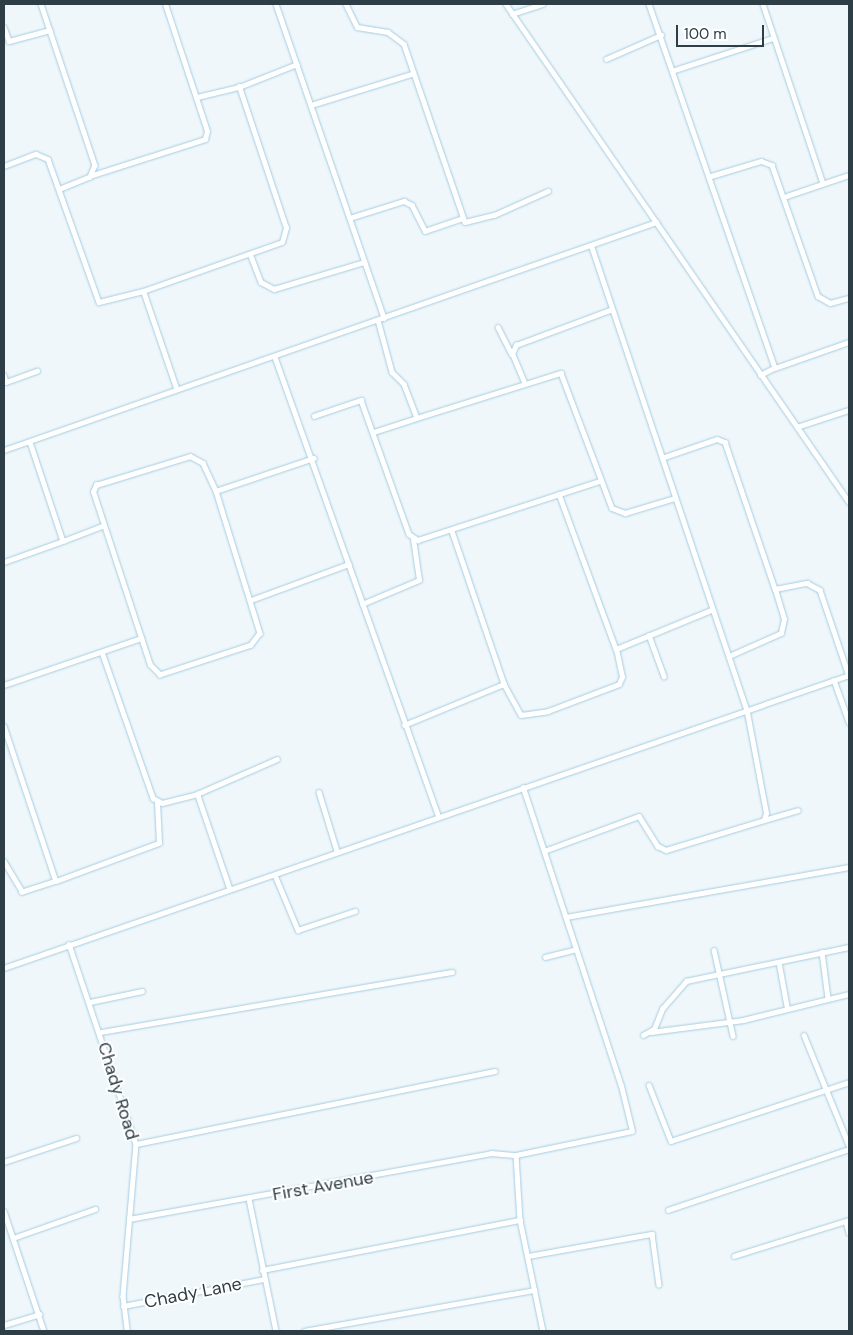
<!DOCTYPE html>
<html>
<head>
<meta charset="utf-8">
<style>
  body { margin:0 }
  #map { position:relative; width:853px; height:1335px; overflow:hidden; background:#eff7fb; font-family:"DM Sans",sans-serif }
  div>[style] { position:absolute }
  [style*='--x'] { left:calc(var(--x)*1px); top:calc(var(--y)*1px); width:calc(var(--w)*1px); rotate:calc(var(--a)*1deg) }
  .roads { filter:drop-shadow(0 0 1px #a6cce1) drop-shadow(0 0 1px #a6cce1) }
  .street>* { height:4.5px; margin:-2.25px; padding:0 2.25px; transform-origin:2.25px; border-radius:2.25px; background:#fff }
  span { translate:-50% -50%; white-space:nowrap; text-align:center; line-height:1.15; -webkit-text-stroke:4px #fff; paint-order:stroke }
  .street-label { font-size:18px; color:#2e3e46 }
  .frame { position:absolute; inset:0; border:5px solid #2e3e46; pointer-events:none }
  .scale { position:absolute; left:676px; top:25px; width:88px; height:22px; box-sizing:border-box; border:2px solid #2e3e46; border-top:0; padding-left:6px; font-size:15px; line-height:18px; white-space:nowrap; color:#2e3e46; -webkit-text-stroke:4px #fff; paint-order:stroke }
</style>
</head>
<body>
<div id="map">
  <div class="roads">
    <div class="street">
      <div style="--x:41;--y:4;--w:170;--a:71.5"></div>
      <div style="--x:95;--y:165;--w:13;--a:113"></div>
      <div style="--x:90;--y:177;--w:31;--a:158"></div>
      <div style="--x:276;--y:4;--w:332;--a:71"></div>
      <div style="--x:346;--y:4;--w:25;--a:64"></div>
      <div style="--x:357;--y:27;--w:31;--a:9"></div>
      <div style="--x:388;--y:32;--w:20;--a:37"></div>
      <div style="--x:404;--y:44;--w:188;--a:71.1"></div>
      <div style="--x:465;--y:222;--w:30;--a:-14"></div>
      <div style="--x:494;--y:215;--w:59;--a:-24"></div>
      <div style="--x:506;--y:4;--w:605;--a:55.44"></div>
      <div style="--x:649;--y:4;--w:385;--a:70.9"></div>
      <div style="--x:775;--y:368;--w:16;--a:153"></div>
      <div style="--x:763;--y:4;--w:189;--a:71.5"></div>
      <div style="--x:512;--y:14;--w:32;--a:-18"></div>
      <div style="--x:4;--y:27;--w:15;--a:70"></div>
      <div style="--x:9;--y:41;--w:42;--a:-15"></div>
      <div style="--x:606;--y:59;--w:60;--a:-23.6"></div>
      <div style="--x:672;--y:71;--w:106;--a:-18.1"></div>
      <div style="--x:197;--y:97;--w:43;--a:-13.4"></div>
      <div style="--x:311;--y:105;--w:105;--a:-17.2"></div>
      <div style="--x:4;--y:166;--w:34;--a:-21"></div>
      <div style="--x:36;--y:154;--w:13;--a:23"></div>
      <div style="--x:48;--y:159;--w:152;--a:70.4"></div>
      <div style="--x:99;--y:302;--w:45;--a:-14"></div>
      <div style="--x:93;--y:175;--w:118;--a:-17.8"></div>
      <div style="--x:205;--y:139;--w:8;--a:-76"></div>
      <div style="--x:207;--y:131;--w:134;--a:-108.3"></div>
      <div style="--x:711;--y:176;--w:52;--a:-16.7"></div>
      <div style="--x:761;--y:161;--w:12;--a:20"></div>
      <div style="--x:772;--y:165;--w:139;--a:70.7"></div>
      <div style="--x:818;--y:296;--w:14;--a:30"></div>
      <div style="--x:830;--y:303;--w:20;--a:-15"></div>
      <div style="--x:787;--y:196;--w:65;--a:-18.7"></div>
      <div style="--x:350;--y:218;--w:57;--a:-17.5"></div>
      <div style="--x:404;--y:201;--w:9;--a:27"></div>
      <div style="--x:412;--y:205;--w:29;--a:63"></div>
      <div style="--x:425;--y:231;--w:40;--a:-18.9"></div>
      <div style="--x:251;--y:256;--w:28;--a:69"></div>
      <div style="--x:261;--y:282;--w:15;--a:28"></div>
      <div style="--x:274;--y:289;--w:94;--a:-16.7"></div>
      <div style="--x:378;--y:320;--w:54;--a:74.9"></div>
      <div style="--x:392;--y:372;--w:17;--a:45"></div>
      <div style="--x:404;--y:384;--w:36;--a:69"></div>
      <div style="--x:417;--y:418;--w:151;--a:-17.4"></div>
      <div style="--x:561;--y:373;--w:144;--a:69.3"></div>
      <div style="--x:612;--y:508;--w:14;--a:21"></div>
      <div style="--x:625;--y:513;--w:52;--a:-16.7"></div>
      <div style="--x:498;--y:327;--w:30;--a:63"></div>
      <div style="--x:275;--y:357;--w:488;--a:70.4"></div>
      <div style="--x:775;--y:368;--w:78;--a:-19.4"></div>
      <div style="--x:4;--y:375;--w:7;--a:74"></div>
      <div style="--x:6;--y:382;--w:33;--a:-20"></div>
      <div style="--x:524;--y:382;--w:30;--a:-113"></div>
      <div style="--x:512;--y:354;--w:10;--a:-66"></div>
      <div style="--x:516;--y:345;--w:100;--a:-20.4"></div>
      <div style="--x:176;--y:388;--w:102;--a:-108.8"></div>
      <div style="--x:143;--y:291;--w:147;--a:-19.4"></div>
      <div style="--x:282;--y:242;--w:15;--a:-74"></div>
      <div style="--x:286;--y:228;--w:149;--a:-108.4"></div>
      <div style="--x:239;--y:87;--w:62;--a:-21.6"></div>
      <div style="--x:314;--y:416;--w:50;--a:-18.8"></div>
      <div style="--x:361;--y:400;--w:142;--a:70.3"></div>
      <div style="--x:409;--y:534;--w:11;--a:34"></div>
      <div style="--x:418;--y:540;--w:191;--a:-18"></div>
      <div style="--x:797;--y:427;--w:55;--a:-18.1"></div>
      <div style="--x:374;--y:432;--w:45;--a:-18"></div>
      <div style="--x:30;--y:442;--w:104;--a:71.6"></div>
      <div style="--x:63;--y:541;--w:42;--a:-21"></div>
      <div style="--x:4;--y:450;--w:691;--a:-19.27"></div>
      <div style="--x:190;--y:456;--w:15;--a:28"></div>
      <div style="--x:203;--y:463;--w:31;--a:65"></div>
      <div style="--x:216;--y:491;--w:149;--a:72.8"></div>
      <div style="--x:260;--y:633;--w:15;--a:127"></div>
      <div style="--x:251;--y:645;--w:96;--a:161.8"></div>
      <div style="--x:160;--y:675;--w:14;--a:-135"></div>
      <div style="--x:150;--y:665;--w:182;--a:-108.2"></div>
      <div style="--x:93;--y:492;--w:8;--a:-67"></div>
      <div style="--x:96;--y:485;--w:98;--a:-17.1"></div>
      <div style="--x:662;--y:458;--w:58;--a:-19.1"></div>
      <div style="--x:717;--y:439;--w:9;--a:21"></div>
      <div style="--x:725;--y:442;--w:155;--a:71.2"></div>
      <div style="--x:775;--y:589;--w:33;--a:-11"></div>
      <div style="--x:807;--y:583;--w:15;--a:28"></div>
      <div style="--x:820;--y:590;--w:91;--a:71.4"></div>
      <div style="--x:216;--y:491;--w:103;--a:-18.6"></div>
      <div style="--x:559;--y:494;--w:165;--a:69.8"></div>
      <div style="--x:616;--y:649;--w:103;--a:-22.3"></div>
      <div style="--x:452;--y:531;--w:162;--a:71.2"></div>
      <div style="--x:504;--y:684;--w:35;--a:61"></div>
      <div style="--x:521;--y:715;--w:27;--a:-8"></div>
      <div style="--x:548;--y:711;--w:76;--a:-20.8"></div>
      <div style="--x:619;--y:684;--w:8;--a:-67"></div>
      <div style="--x:622;--y:677;--w:29;--a:-102"></div>
      <div style="--x:4;--y:562;--w:63;--a:-19.6"></div>
      <div style="--x:251;--y:600;--w:104;--a:-20.2"></div>
      <div style="--x:362;--y:604;--w:62;--a:-22.8"></div>
      <div style="--x:419;--y:580;--w:41;--a:-98.3"></div>
      <div style="--x:649;--y:635;--w:44;--a:69.9"></div>
      <div style="--x:102;--y:652;--w:155;--a:70.7"></div>
      <div style="--x:153;--y:798;--w:10;--a:29"></div>
      <div style="--x:162;--y:803;--w:36;--a:-14"></div>
      <div style="--x:729;--y:656;--w:57;--a:-23.9"></div>
      <div style="--x:781;--y:633;--w:14;--a:-78"></div>
      <div style="--x:784;--y:619;--w:31;--a:-107"></div>
      <div style="--x:834;--y:680;--w:45;--a:70.3"></div>
      <div style="--x:4;--y:685;--w:145;--a:-18.9"></div>
      <div style="--x:404;--y:725;--w:108;--a:-22.3"></div>
      <div style="--x:4;--y:726;--w:163;--a:71.5"></div>
      <div style="--x:56;--y:881;--w:36;--a:162"></div>
      <div style="--x:22;--y:892;--w:35;--a:-121"></div>
      <div style="--x:319;--y:792;--w:62;--a:73"></div>
      <div style="--x:764;--y:820;--w:35;--a:-16"></div>
      <div style="--x:544;--y:851;--w:101;--a:-20.2"></div>
      <div style="--x:639;--y:816;--w:36;--a:58"></div>
      <div style="--x:658;--y:846;--w:9;--a:27"></div>
      <div style="--x:666;--y:850;--w:102;--a:-17"></div>
      <div style="--x:764;--y:820;--w:7;--a:-74"></div>
      <div style="--x:766;--y:813;--w:103;--a:-100.7"></div>
      <div style="--x:747;--y:712;--w:489;--a:-108.5"></div>
      <div style="--x:275;--y:875;--w:60;--a:67.3"></div>
      <div style="--x:298;--y:930;--w:60;--a:-18.4"></div>
      <div style="--x:56;--y:881;--w:110;--a:-20.3"></div>
      <div style="--x:159;--y:843;--w:41;--a:-92.8"></div>
      <div style="--x:229;--y:888;--w:99;--a:-108.8"></div>
      <div style="--x:197;--y:794;--w:87;--a:-23.6"></div>
      <div style="--x:566;--y:917;--w:287;--a:-10"></div>
      <div style="--x:69;--y:944;--w:211;--a:71.5"></div>
      <div style="--x:136;--y:1144;--w:153;--a:94.9"></div>
      <div style="--x:123;--y:1296;--w:35;--a:83"></div>
      <div style="--x:714;--y:950;--w:88;--a:77.5"></div>
      <div style="--x:822;--y:952;--w:46;--a:82.6"></div>
      <div style="--x:545;--y:957;--w:32;--a:-14"></div>
      <div style="--x:779;--y:962;--w:45;--a:79.7"></div>
      <div style="--x:4;--y:968;--w:894;--a:-19.12"></div>
      <div style="--x:90;--y:1002;--w:53;--a:-11.9"></div>
      <div style="--x:101;--y:1032;--w:356;--a:-9.7"></div>
      <div style="--x:651;--y:1032;--w:93;--a:-7.4"></div>
      <div style="--x:743;--y:1020;--w:109;--a:-13.8"></div>
      <div style="--x:643;--y:1035;--w:13;--a:-29"></div>
      <div style="--x:654;--y:1029;--w:22;--a:-68"></div>
      <div style="--x:662;--y:1009;--w:37;--a:-49"></div>
      <div style="--x:686;--y:981;--w:167;--a:-11.8"></div>
      <div style="--x:804;--y:1035;--w:119;--a:67.8"></div>
      <div style="--x:649;--y:1085;--w:60;--a:68.6"></div>
      <div style="--x:671;--y:1141;--w:188;--a:-18.3"></div>
      <div style="--x:136;--y:1144;--w:366;--a:-11.5"></div>
      <div style="--x:516;--y:1155;--w:65;--a:86.5"></div>
      <div style="--x:520;--y:1220;--w:113;--a:78.3"></div>
      <div style="--x:4;--y:1162;--w:76;--a:-18.4"></div>
      <div style="--x:249;--y:1199;--w:135;--a:78.4"></div>
      <div style="--x:668;--y:1210;--w:191;--a:-18.6"></div>
      <div style="--x:4;--y:1211;--w:126;--a:71.6"></div>
      <div style="--x:129;--y:1219;--w:368;--a:-10.3"></div>
      <div style="--x:491;--y:1153;--w:25;--a:5"></div>
      <div style="--x:516;--y:1155;--w:118;--a:-11.7"></div>
      <div style="--x:632;--y:1131;--w:46;--a:-103.7"></div>
      <div style="--x:621;--y:1086;--w:314;--a:-108.2"></div>
      <div style="--x:846;--y:1221;--w:12;--a:76"></div>
      <div style="--x:13;--y:1238;--w:87;--a:-19.5"></div>
      <div style="--x:528;--y:1256;--w:126;--a:-10.1"></div>
      <div style="--x:652;--y:1234;--w:51;--a:82.2"></div>
      <div style="--x:734;--y:1256;--w:121;--a:-17.4"></div>
      <div style="--x:262;--y:1270;--w:263;--a:-11"></div>
      <div style="--x:123;--y:1306;--w:144;--a:-10.8"></div>
      <div style="--x:4;--y:1325;--w:37;--a:-17"></div>
      <div style="--x:304;--y:1331;--w:234;--a:-10.1"></div>
    </div>
  </div>
  <div class="street-label">
    <span style="left:118px;top:1091px;rotate:73deg">Chady Road</span>
    <span style="left:323px;top:1186px;rotate:-10deg">First Avenue</span>
    <span style="left:193px;top:1293px;rotate:-11deg">Chady Lane</span>
  </div>
  <div class="frame"></div>
  <div class="scale">100 m</div>
</div>
</body>
</html>
